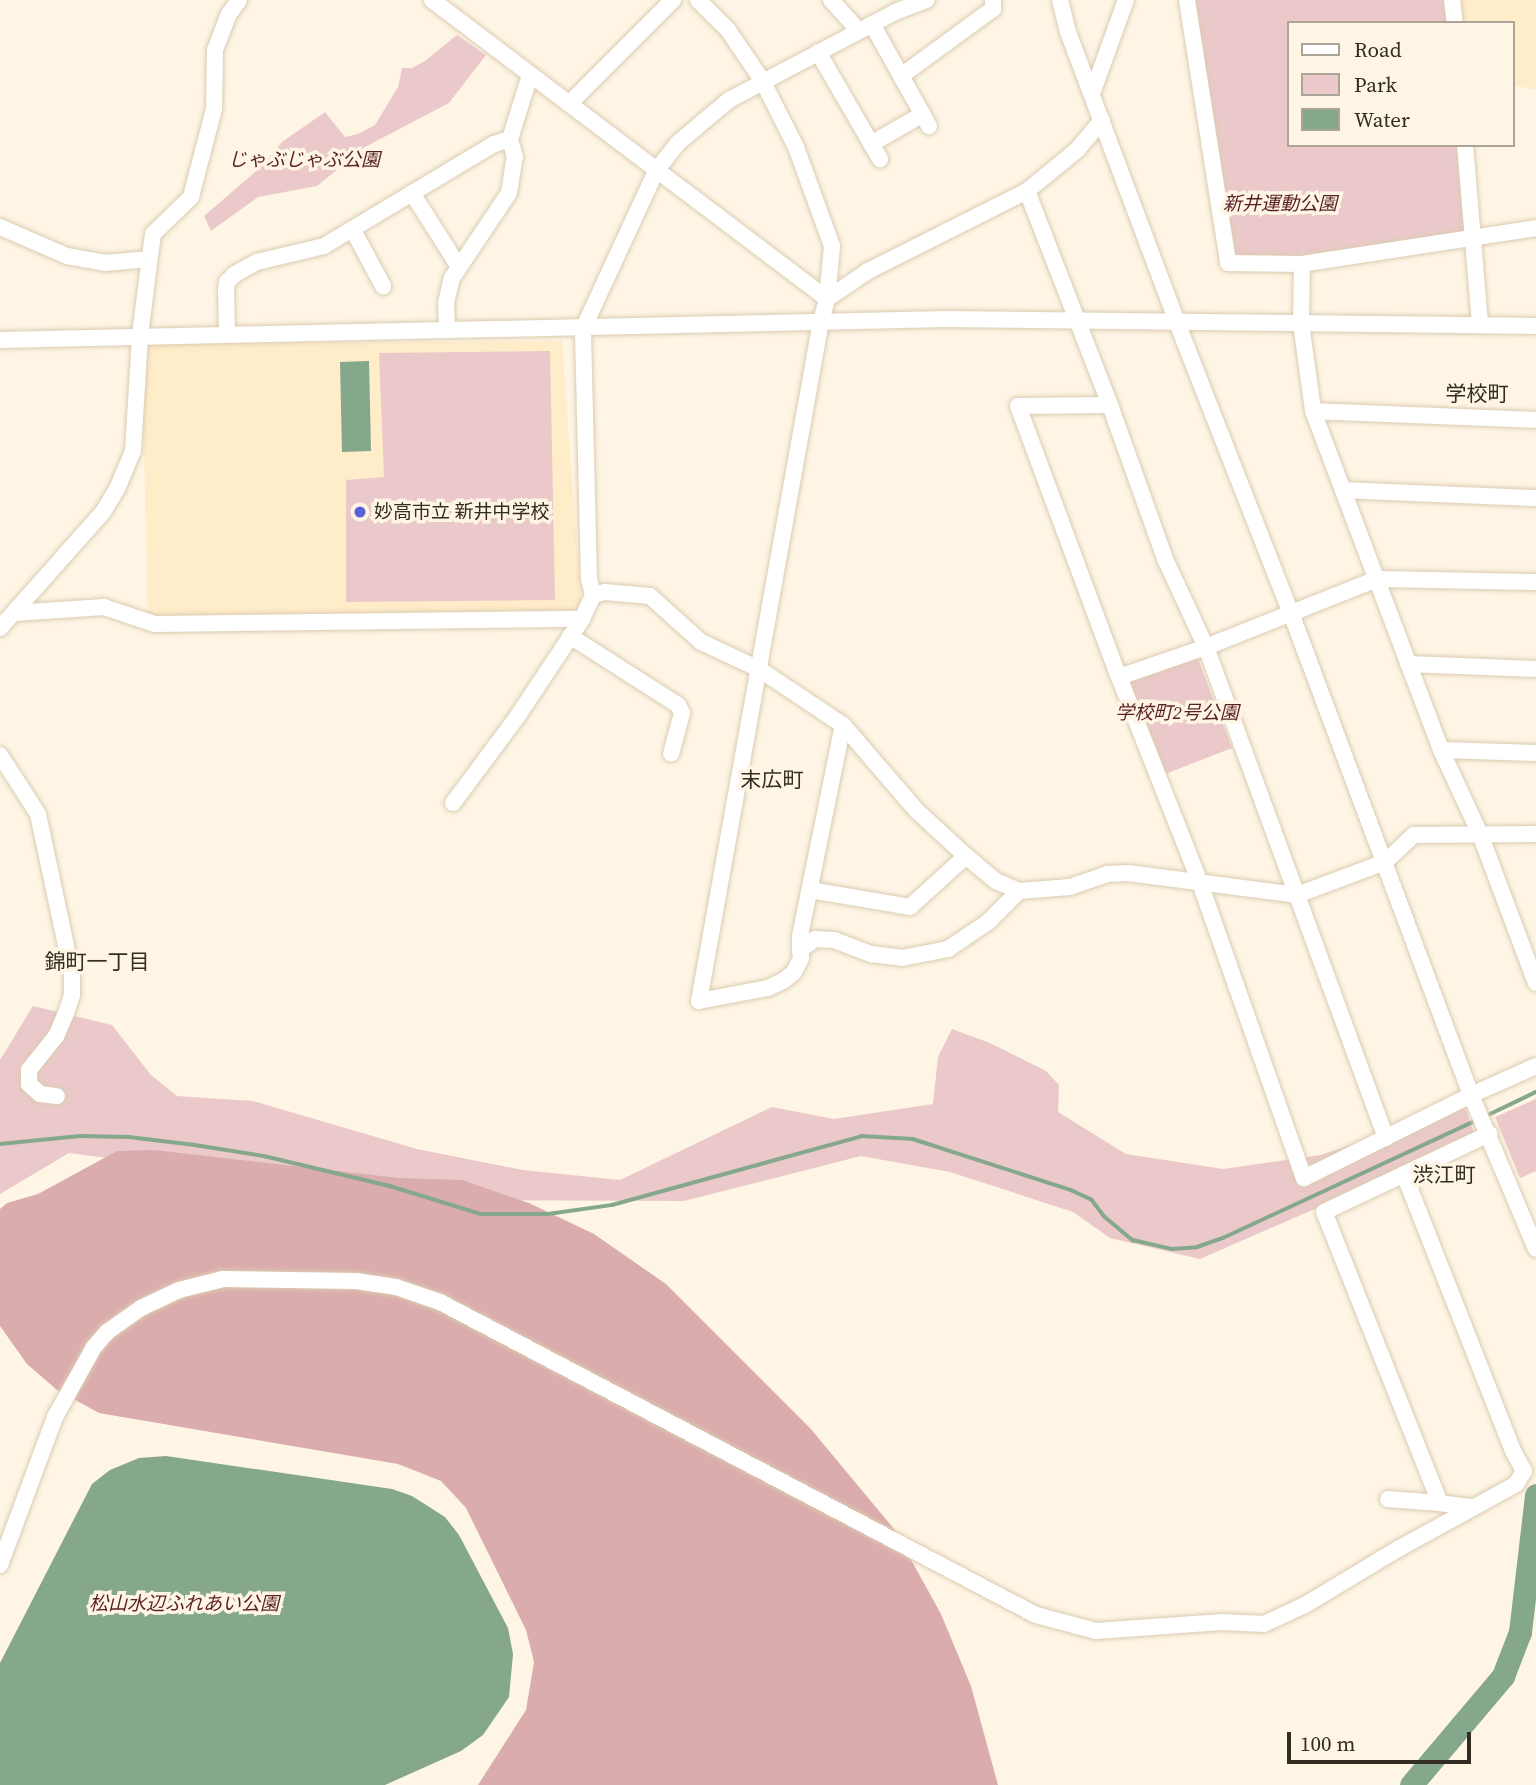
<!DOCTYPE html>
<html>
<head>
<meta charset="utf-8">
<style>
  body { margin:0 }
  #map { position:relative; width:1536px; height:1785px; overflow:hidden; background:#fef5e5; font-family:"Source Serif 4","Noto Sans JP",serif }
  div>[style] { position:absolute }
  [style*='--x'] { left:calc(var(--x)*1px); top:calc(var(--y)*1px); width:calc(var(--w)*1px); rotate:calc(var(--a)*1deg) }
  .built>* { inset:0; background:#ffecc9 }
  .green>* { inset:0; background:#ebc9ca }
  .forest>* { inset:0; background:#dbacad }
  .water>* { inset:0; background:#85a78b }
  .stream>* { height:3.5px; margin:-1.75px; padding:0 1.75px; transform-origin:1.75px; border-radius:1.75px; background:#85a78b }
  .river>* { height:23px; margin:-11.5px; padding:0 11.5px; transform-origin:11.5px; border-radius:11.5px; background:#85a78b }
  .roads { filter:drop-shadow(0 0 2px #dbccb1) drop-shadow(0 0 2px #dbccb1) }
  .minor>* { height:16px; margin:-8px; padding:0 8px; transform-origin:8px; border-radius:8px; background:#fff }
  .dots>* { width:19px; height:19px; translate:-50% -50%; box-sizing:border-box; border:4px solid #fef5e5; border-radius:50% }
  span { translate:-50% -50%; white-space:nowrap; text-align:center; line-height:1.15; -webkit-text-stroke:7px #fef5e5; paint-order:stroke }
  .park-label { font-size:19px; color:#591f25; font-style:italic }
  .poi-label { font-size:19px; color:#322c22 }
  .left { translate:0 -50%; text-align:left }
  .neighbourhood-label { font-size:21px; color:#322c22 }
  .legend { position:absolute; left:1287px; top:21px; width:228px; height:126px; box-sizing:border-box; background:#fef5e5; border:2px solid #aca597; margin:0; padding:9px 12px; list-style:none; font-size:21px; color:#322c22 }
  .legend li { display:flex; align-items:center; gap:14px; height:35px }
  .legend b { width:35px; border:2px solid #aca597 }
  .scale { position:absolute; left:1287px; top:1732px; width:184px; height:32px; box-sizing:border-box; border:4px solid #322c22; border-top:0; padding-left:9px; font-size:21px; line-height:24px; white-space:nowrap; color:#322c22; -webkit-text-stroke:5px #fef5e5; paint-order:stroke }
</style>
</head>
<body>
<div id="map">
  <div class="built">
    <div style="clip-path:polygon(1462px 0,1536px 0,1536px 90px,1513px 85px,1513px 23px,1463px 23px)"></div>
    <div style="clip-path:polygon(562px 341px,582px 619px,148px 617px,143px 406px,148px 344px)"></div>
  </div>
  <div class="green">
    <div style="clip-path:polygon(1188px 0,1452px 0,1455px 23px,1289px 23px,1289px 145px,1465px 145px,1472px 239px,1302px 264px,1228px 263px)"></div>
    <div style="clip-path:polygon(457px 35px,486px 55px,449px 103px,365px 147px,317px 186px,258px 197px,211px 231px,204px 216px,262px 166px,282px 142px,325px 112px,345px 137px,358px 134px,375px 125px,398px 87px,402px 68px,412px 68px,425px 61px)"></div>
    <div style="clip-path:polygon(550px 351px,555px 600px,346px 602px,346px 480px,384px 477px,379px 353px)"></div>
    <div style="clip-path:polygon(1195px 651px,1232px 748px,1160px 776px,1123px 678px)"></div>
    <div style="clip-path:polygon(33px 1006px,112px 1025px,151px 1075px,177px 1096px,253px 1101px,417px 1149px,523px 1170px,620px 1180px,772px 1107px,834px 1119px,933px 1104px,938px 1057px,952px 1029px,990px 1043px,1046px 1071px,1059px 1085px,1058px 1112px,1126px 1154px,1223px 1169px,1321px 1155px,1465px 1106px,1474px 1134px,1358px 1190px,1200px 1259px,1110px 1238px,1073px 1212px,950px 1172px,861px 1156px,684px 1201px,432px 1200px,69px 1153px,0 1194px,0 1060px)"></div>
    <div style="clip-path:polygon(1536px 1099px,1536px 1171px,1520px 1178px,1495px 1117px)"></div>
  </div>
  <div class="forest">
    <div style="clip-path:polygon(154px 1150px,399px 1178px,462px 1180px,529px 1203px,594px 1234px,666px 1284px,810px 1428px,894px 1529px,941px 1614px,971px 1686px,998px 1785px,478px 1785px,526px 1710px,534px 1662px,526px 1630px,466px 1508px,441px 1481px,398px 1464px,99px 1413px,57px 1390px,27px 1364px,0 1326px,0 1209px,7px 1203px,38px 1194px,117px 1151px)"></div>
  </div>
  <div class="water">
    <div style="clip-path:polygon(369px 361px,371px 451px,342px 452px,340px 362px)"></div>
    <div style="clip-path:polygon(166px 1456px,392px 1489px,412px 1496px,445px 1517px,459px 1535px,508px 1628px,513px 1654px,509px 1697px,483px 1735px,461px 1751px,385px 1785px,0 1785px,0 1663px,92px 1484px,110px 1470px,139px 1458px)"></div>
  </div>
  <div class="stream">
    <div style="--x:1484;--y:1117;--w:58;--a:-25.7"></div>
    <div style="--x:0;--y:1144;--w:80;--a:-5.7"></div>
    <div style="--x:80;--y:1136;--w:49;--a:1.2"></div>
    <div style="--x:129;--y:1137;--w:66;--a:6.9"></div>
    <div style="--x:195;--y:1145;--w:70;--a:9.1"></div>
    <div style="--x:264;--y:1156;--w:130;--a:13.4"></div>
    <div style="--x:390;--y:1186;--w:95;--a:17.1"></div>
    <div style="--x:481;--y:1214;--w:67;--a:0"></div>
    <div style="--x:548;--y:1214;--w:65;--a:-8"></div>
    <div style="--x:612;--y:1205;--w:259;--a:-15.4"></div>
    <div style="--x:862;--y:1136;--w:51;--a:3.4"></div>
    <div style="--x:913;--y:1139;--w:166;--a:17.9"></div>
    <div style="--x:1071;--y:1190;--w:23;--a:25"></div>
    <div style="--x:1092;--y:1200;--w:20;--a:53"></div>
    <div style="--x:1104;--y:1216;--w:38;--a:40"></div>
    <div style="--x:1133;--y:1240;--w:39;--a:13"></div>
    <div style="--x:1171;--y:1249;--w:26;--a:-4"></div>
    <div style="--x:1197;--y:1247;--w:28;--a:-19"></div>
    <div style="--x:1223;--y:1238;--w:280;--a:-24.9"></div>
  </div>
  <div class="river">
    <div style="--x:1411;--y:1785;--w:143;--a:-49.8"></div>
    <div style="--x:1503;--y:1676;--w:47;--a:-68.9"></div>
    <div style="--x:1520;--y:1632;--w:138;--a:-83.3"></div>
  </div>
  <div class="roads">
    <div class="minor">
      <div style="--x:432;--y:0;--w:495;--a:37.1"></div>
      <div style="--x:698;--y:0;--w:42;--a:45"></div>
      <div style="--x:728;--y:30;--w:60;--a:55.8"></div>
      <div style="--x:762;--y:80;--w:75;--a:63.1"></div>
      <div style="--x:796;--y:147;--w:105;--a:70"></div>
      <div style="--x:832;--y:246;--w:53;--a:95.4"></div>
      <div style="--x:827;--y:299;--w:23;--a:105"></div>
      <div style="--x:821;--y:321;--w:691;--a:100.17"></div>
      <div style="--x:699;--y:1001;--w:70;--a:-10.7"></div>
      <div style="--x:768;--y:988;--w:17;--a:-25"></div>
      <div style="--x:783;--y:981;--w:14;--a:-39"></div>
      <div style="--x:794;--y:972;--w:16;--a:-63"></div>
      <div style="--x:801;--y:958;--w:8;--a:-97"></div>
      <div style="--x:800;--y:950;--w:19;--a:-36"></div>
      <div style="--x:815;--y:939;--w:19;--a:3"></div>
      <div style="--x:834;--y:940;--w:40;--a:21"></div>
      <div style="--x:871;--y:954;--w:31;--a:7"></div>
      <div style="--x:902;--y:958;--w:47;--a:-11.1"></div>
      <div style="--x:948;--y:949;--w:48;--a:-34"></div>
      <div style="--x:988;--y:922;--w:44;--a:-45"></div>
      <div style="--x:831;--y:0;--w:42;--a:47.9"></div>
      <div style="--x:1060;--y:0;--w:33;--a:76"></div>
      <div style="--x:1068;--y:32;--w:308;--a:69.4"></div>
      <div style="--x:1176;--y:320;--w:315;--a:68.6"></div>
      <div style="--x:1291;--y:613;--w:515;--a:69.52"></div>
      <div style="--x:1471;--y:1095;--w:167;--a:67.1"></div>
      <div style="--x:1187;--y:0;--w:266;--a:81.1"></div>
      <div style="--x:1228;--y:263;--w:74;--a:0.8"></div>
      <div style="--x:1452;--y:0;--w:23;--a:83"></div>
      <div style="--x:872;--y:24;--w:117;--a:60.8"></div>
      <div style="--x:818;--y:52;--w:124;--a:59.9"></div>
      <div style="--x:901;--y:76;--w:114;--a:-36.1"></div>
      <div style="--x:993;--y:9;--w:9;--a:-90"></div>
      <div style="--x:1093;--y:91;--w:97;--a:-70.1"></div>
      <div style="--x:570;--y:103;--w:146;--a:-45"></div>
      <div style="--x:871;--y:144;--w:60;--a:-30"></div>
      <div style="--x:1465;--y:145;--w:181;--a:85.2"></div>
      <div style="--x:1027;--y:191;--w:230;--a:68.8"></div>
      <div style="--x:1110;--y:405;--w:166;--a:70.3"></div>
      <div style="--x:1166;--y:561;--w:95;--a:65.1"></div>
      <div style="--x:1206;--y:647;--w:92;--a:161"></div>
      <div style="--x:412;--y:193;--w:88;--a:57.6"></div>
      <div style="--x:0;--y:227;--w:73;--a:23.4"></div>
      <div style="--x:67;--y:256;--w:39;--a:10"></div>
      <div style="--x:105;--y:263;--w:44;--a:-5.2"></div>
      <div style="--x:1536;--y:228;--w:237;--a:171.3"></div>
      <div style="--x:1302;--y:264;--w:59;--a:91"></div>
      <div style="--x:1301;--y:323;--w:89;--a:82.2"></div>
      <div style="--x:1313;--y:411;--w:362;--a:69.3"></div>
      <div style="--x:1441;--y:750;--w:93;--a:65.1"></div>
      <div style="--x:1480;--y:834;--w:159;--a:69.4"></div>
      <div style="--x:353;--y:230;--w:64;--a:61.8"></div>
      <div style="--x:827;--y:299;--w:50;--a:-34.3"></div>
      <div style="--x:868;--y:271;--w:178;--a:-26.7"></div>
      <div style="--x:1027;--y:191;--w:65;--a:-39.4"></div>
      <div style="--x:1077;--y:150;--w:39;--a:-50"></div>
      <div style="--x:447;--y:330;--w:27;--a:-92"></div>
      <div style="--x:446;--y:303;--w:26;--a:-77"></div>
      <div style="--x:452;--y:278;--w:102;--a:-56.2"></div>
      <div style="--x:509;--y:193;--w:36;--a:-81"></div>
      <div style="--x:515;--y:157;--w:19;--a:-106"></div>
      <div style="--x:510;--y:139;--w:67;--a:-72.6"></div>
      <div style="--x:227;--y:334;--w:43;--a:-91.3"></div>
      <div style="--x:226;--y:291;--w:9;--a:-84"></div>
      <div style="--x:227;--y:282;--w:11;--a:-45"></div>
      <div style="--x:235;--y:274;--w:25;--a:-29"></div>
      <div style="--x:257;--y:262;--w:69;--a:-13.4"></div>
      <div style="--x:324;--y:246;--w:198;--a:-31"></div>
      <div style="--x:494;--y:144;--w:17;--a:-17"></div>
      <div style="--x:0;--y:340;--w:946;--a:-1.27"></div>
      <div style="--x:946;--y:319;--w:590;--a:0.68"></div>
      <div style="--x:1110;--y:405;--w:92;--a:179.4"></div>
      <div style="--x:1018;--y:406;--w:289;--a:69.6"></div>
      <div style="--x:1119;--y:677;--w:221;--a:68.5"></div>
      <div style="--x:1200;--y:883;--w:313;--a:70.6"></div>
      <div style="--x:1304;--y:1178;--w:186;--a:-26.4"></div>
      <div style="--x:1471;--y:1095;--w:71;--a:-24"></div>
      <div style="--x:1313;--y:411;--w:223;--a:2.3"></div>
      <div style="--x:1343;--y:490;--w:193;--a:2.4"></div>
      <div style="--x:593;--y:595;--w:12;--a:-14"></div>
      <div style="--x:605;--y:592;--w:45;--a:5.1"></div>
      <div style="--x:650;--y:596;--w:69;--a:42"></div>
      <div style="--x:701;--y:642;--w:64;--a:25"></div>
      <div style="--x:759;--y:669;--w:101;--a:33.7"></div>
      <div style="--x:843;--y:725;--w:112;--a:49.3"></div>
      <div style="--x:916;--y:810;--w:68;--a:42.6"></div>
      <div style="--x:966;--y:856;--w:39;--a:40"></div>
      <div style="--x:996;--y:881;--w:25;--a:23"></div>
      <div style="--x:1019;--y:891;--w:51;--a:-4.5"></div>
      <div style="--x:1070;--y:887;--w:39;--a:-19"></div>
      <div style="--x:1107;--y:874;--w:21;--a:-3"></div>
      <div style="--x:1128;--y:873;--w:170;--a:7.4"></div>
      <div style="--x:1297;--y:895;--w:94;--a:-20.6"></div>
      <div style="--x:1385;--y:862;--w:40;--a:-43"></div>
      <div style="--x:1414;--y:835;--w:122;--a:-0.5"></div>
      <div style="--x:14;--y:613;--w:90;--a:-3.8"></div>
      <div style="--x:104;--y:607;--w:54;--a:18.4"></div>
      <div style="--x:155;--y:624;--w:427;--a:-0.7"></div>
      <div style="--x:0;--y:628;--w:155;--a:-48.4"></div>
      <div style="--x:103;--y:512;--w:27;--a:-59"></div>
      <div style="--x:117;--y:489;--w:41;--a:-67.2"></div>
      <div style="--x:133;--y:451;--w:116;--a:-86.5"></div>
      <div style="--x:140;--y:335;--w:102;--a:-82.7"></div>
      <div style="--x:153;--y:234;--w:53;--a:-44.2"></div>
      <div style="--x:191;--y:197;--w:91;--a:-75.4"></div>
      <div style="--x:214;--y:109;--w:59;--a:-89"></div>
      <div style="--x:215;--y:50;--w:39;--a:-69"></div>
      <div style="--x:229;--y:14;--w:17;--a:-54"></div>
      <div style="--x:570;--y:636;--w:128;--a:32.6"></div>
      <div style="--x:678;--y:705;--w:9;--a:63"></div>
      <div style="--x:682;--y:713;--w:42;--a:105"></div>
      <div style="--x:1408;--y:664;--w:128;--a:2.2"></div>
      <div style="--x:1441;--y:750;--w:95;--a:1.8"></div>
      <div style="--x:0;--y:755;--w:70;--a:57.2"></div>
      <div style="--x:38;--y:814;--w:164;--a:78"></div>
      <div style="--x:72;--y:974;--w:21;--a:90"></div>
      <div style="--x:72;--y:995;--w:19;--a:108"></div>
      <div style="--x:66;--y:1013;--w:25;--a:113"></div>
      <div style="--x:56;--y:1036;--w:43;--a:128.5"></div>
      <div style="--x:29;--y:1070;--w:14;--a:90"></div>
      <div style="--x:29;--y:1084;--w:15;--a:42"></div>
      <div style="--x:40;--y:1094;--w:17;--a:7"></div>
      <div style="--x:453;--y:803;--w:107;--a:-53.3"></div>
      <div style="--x:517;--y:717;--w:118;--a:-56.4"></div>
      <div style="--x:582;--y:619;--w:26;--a:-65"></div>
      <div style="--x:593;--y:595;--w:16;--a:-104"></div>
      <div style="--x:589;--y:579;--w:250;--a:-91.4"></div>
      <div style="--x:583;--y:329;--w:174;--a:-65.2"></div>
      <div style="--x:656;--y:171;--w:36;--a:-52"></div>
      <div style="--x:678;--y:143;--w:67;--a:-40.1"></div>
      <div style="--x:729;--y:100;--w:188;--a:-27.9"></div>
      <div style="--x:895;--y:12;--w:34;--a:-21"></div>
      <div style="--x:810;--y:890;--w:101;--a:9.6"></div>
      <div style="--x:910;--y:907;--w:76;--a:-42.3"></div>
      <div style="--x:800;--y:950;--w:14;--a:-90"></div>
      <div style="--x:800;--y:936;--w:215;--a:-78.5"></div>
      <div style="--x:1386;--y:1138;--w:523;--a:-110.13"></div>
      <div style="--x:1206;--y:647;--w:184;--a:-21.7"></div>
      <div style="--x:1377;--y:579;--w:159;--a:1.1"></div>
      <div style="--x:1404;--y:1174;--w:298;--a:68.5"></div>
      <div style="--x:1513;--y:1451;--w:23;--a:61"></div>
      <div style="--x:1388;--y:1499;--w:52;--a:4.4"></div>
      <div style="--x:1471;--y:1507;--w:31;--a:-173"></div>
      <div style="--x:1440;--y:1503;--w:313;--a:-111.7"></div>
      <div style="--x:1324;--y:1212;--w:183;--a:-25.3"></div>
      <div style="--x:0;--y:1565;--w:158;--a:-69.6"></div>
      <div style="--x:55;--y:1417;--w:80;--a:-60.9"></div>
      <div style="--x:94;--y:1347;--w:20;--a:-49"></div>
      <div style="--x:107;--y:1332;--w:42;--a:-35.2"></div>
      <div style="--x:141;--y:1308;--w:42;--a:-25.3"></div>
      <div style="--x:179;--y:1290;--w:45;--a:-14"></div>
      <div style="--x:223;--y:1279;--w:133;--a:0.9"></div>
      <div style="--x:356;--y:1281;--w:40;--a:8.5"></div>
      <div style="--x:396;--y:1287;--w:46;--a:18.8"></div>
      <div style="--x:440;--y:1302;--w:673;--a:27.71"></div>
      <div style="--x:1036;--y:1615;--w:62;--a:14.9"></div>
      <div style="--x:1096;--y:1631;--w:126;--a:-4.1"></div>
      <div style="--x:1222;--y:1622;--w:42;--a:2.7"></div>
      <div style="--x:1264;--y:1624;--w:45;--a:-24.9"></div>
      <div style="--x:1305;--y:1605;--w:109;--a:-31.1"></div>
      <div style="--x:1398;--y:1549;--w:135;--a:-28.8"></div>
      <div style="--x:1516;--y:1484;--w:15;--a:-58"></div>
    </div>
  </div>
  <div class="dots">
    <div style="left:360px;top:512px;background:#5a61d8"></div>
  </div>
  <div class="park-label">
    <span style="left:304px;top:160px">じゃぶじゃぶ公園</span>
    <span style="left:1280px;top:204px">新井運動公園</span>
    <span style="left:1177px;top:713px">学校町2号公園</span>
    <span style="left:184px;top:1604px">松山水辺ふれあい公園</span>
  </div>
  <div class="poi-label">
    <span class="left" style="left:374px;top:512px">妙高市立 新井中学校</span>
  </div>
  <div class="neighbourhood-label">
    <span style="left:1477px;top:394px">学校町</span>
    <span style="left:772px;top:780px">末広町</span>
    <span style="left:97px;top:962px">錦町一丁目</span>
    <span style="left:1444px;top:1175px">渋江町</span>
  </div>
  <ul class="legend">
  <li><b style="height:9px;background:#fff"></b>Road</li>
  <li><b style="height:19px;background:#ebc9ca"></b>Park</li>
  <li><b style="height:19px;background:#85a78b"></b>Water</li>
  </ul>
  <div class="scale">100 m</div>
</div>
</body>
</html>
